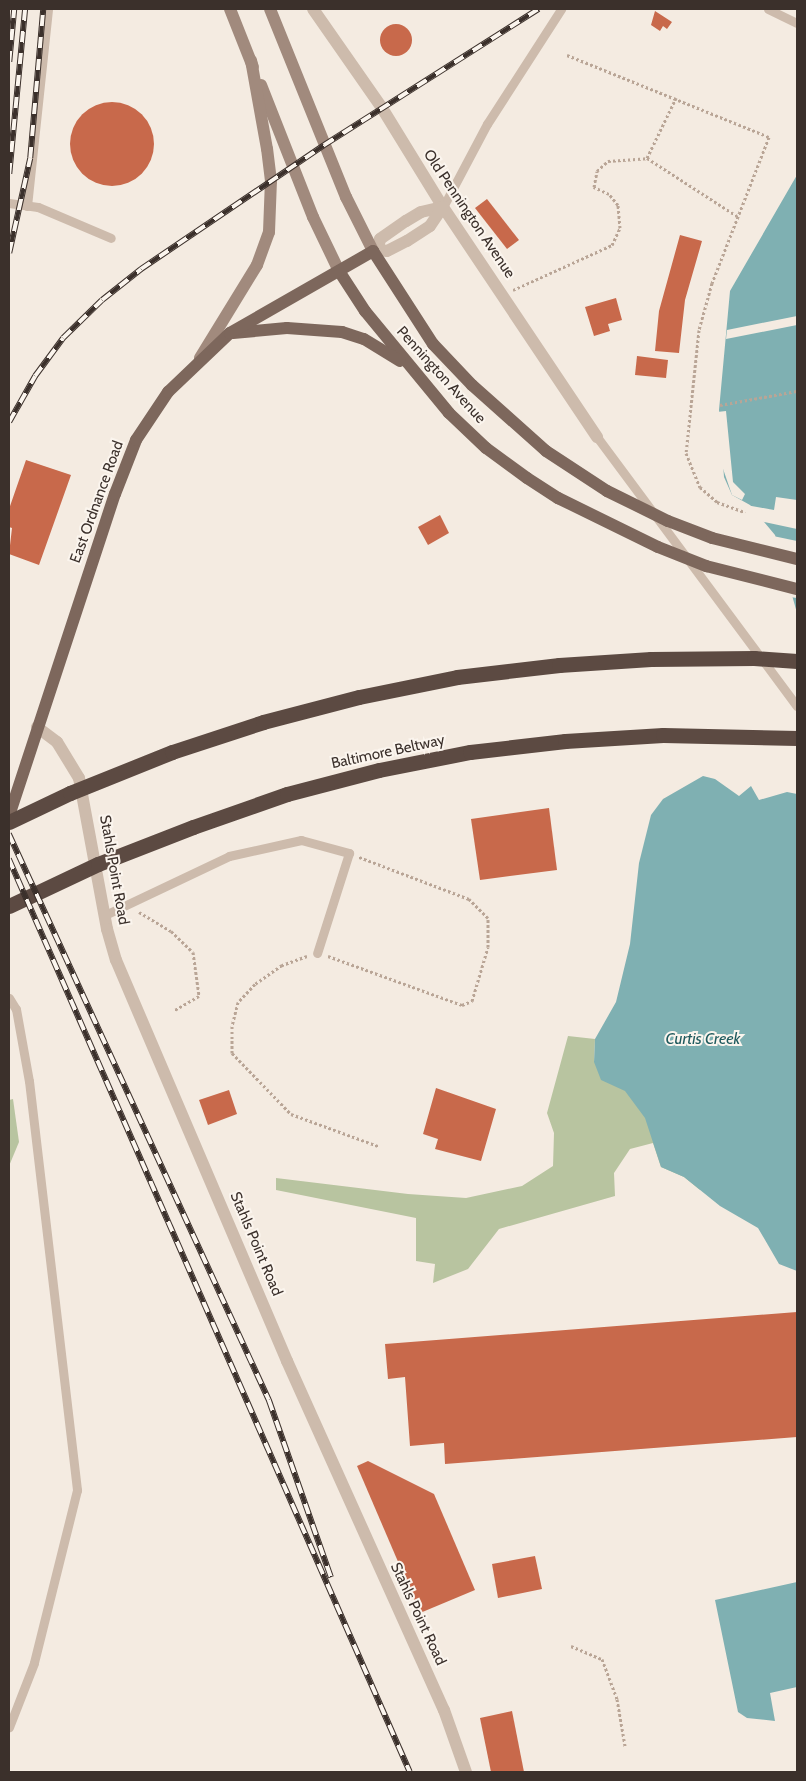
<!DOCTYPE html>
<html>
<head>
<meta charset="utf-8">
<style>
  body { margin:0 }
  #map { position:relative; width:806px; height:1781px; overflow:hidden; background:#f4ebe1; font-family:Cabin,sans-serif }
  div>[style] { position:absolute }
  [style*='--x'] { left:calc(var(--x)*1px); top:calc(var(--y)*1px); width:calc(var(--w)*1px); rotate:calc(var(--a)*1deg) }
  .green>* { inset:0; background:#b8c4a0 }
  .water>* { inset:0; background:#7fb0b2 }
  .pier>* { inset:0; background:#f4ebe1 }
  .building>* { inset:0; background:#c8694b }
  .round { border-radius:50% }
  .path>* { height:3px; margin-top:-1.5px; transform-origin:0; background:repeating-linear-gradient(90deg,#b9a596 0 2.5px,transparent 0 5px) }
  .service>* { height:9px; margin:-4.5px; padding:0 4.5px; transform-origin:4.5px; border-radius:4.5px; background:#cdbbac }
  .minor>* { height:12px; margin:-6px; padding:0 6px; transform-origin:6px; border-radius:6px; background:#cdbbac }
  .secondary>* { height:12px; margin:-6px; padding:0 6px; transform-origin:6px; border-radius:6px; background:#a18a7d }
  .primary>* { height:12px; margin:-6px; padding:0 6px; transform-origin:6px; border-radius:6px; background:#7d675c }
  .motorway>* { height:15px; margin:-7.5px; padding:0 7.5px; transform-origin:7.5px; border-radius:7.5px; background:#5c4a42 }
  .rail>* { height:5.5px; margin-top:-2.75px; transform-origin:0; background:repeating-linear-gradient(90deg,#fbf5ee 0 11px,#3b302b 0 22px); box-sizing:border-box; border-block:1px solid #3b302b }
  span { translate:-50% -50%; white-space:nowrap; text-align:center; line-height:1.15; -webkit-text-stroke:4px #fbf5ee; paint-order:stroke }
  .street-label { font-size:15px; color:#3b302b }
  .water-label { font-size:16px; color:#1f5a5e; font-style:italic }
  .frame { position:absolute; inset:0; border:10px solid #3b302b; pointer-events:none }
</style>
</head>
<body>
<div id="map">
  <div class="green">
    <div style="clip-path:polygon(568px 1036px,595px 1039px,594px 1062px,661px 1049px,700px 1190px,684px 1177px,661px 1167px,653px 1143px,630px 1149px,614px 1173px,615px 1196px,499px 1229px,468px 1269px,433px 1283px,435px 1264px,416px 1261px,416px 1218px,276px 1190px,276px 1178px,408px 1194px,466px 1198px,522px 1186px,553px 1166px,554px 1133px,547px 1113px)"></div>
    <div style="clip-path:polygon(13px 1099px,19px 1142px,9px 1166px,9px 1100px)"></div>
  </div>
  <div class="water">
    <div style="clip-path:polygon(797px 175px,797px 613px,775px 535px,750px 505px,732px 495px,724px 477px,719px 410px,730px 291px)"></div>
    <div style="clip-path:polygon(703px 776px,715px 779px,739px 796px,751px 786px,759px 800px,787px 792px,797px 794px,797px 1271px,779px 1264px,758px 1228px,720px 1206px,684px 1177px,661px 1167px,645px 1118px,625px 1091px,601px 1080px,594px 1062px,595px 1039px,616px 1002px,630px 944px,639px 863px,651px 815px,663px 799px)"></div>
    <div style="clip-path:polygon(797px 1582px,797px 1687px,770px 1693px,775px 1721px,747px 1718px,738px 1712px,715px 1600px)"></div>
  </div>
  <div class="pier">
    <div style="clip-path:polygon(797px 316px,797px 325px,726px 339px,727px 330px)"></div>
    <div style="clip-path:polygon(726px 411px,733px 482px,745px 494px,742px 500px,732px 495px,720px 460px,717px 412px)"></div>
    <div style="clip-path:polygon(776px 497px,797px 500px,797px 529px,760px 521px,746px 505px,774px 510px)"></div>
    <div style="clip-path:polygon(773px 536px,797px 541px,797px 598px,790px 597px)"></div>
  </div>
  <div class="building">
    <div style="clip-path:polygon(655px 11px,672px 22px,667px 29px,663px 26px,660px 31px,651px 25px)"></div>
    <div class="round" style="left:380px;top:24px;width:32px;height:32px"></div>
    <div class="round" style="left:70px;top:102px;width:84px;height:84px"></div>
    <div style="clip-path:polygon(487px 199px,519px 240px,507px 249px,475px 208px)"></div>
    <div style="clip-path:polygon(680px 235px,702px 241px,685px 300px,679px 353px,655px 351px,659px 311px)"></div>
    <div style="clip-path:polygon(616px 298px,622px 320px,608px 324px,610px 331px,594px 336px,585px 307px)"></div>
    <div style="clip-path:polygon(637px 356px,668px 360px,666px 378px,635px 375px)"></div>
    <div style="clip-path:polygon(26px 460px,71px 475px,39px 565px,9px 554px,12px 528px,9px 527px,9px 509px)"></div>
    <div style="clip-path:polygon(440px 515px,449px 533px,428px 545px,418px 527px)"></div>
    <div style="clip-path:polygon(549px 808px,557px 870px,480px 880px,471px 819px)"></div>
    <div style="clip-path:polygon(436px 1088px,496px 1109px,481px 1161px,435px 1149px,438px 1139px,423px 1134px)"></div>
    <div style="clip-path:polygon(229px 1090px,237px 1114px,208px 1125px,199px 1100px)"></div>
    <div style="clip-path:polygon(797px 1312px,797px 1437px,445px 1464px,444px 1443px,410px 1446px,405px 1377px,388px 1379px,385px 1344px)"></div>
    <div style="clip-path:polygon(368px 1461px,434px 1494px,475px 1590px,420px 1613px,357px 1466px)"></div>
    <div style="clip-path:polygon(535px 1556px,542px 1589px,498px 1598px,492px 1564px)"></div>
    <div style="clip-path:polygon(512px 1711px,524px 1772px,491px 1772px,480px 1718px)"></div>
  </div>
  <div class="path">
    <div style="--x:567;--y:55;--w:218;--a:22.1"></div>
    <div style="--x:769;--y:137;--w:157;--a:111.3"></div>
    <div style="--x:712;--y:283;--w:49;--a:105.5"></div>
    <div style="--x:699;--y:330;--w:124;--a:96"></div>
    <div style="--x:686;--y:453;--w:37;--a:68"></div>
    <div style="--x:700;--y:487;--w:23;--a:41"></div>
    <div style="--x:717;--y:502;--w:30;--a:20"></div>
    <div style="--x:647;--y:158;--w:107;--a:32.8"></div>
    <div style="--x:513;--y:290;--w:109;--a:-24.4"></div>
    <div style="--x:612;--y:245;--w:19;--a:-65"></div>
    <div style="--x:620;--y:228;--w:23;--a:-95"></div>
    <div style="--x:618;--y:205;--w:14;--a:-129"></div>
    <div style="--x:609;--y:194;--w:17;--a:-155"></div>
    <div style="--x:594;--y:187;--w:16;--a:-79"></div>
    <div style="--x:597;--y:171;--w:15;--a:-42"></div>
    <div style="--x:608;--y:161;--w:39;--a:-4"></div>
    <div style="--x:647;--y:158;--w:67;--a:-64.2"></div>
    <div style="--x:720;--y:405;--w:78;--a:-10.3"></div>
    <div style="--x:139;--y:912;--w:37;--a:31"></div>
    <div style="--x:171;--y:931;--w:30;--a:44"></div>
    <div style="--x:193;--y:952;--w:44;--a:82.2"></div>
    <div style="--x:199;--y:996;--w:28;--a:150"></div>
    <div style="--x:307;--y:956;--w:27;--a:160"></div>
    <div style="--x:282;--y:965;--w:33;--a:145"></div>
    <div style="--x:255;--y:984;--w:25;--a:133"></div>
    <div style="--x:238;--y:1002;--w:25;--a:104"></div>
    <div style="--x:232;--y:1026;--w:27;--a:90"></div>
    <div style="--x:232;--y:1053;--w:85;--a:46"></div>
    <div style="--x:291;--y:1114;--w:93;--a:20.2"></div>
    <div style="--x:328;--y:956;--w:143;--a:20.1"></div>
    <div style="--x:462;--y:1005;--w:11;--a:-22"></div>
    <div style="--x:472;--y:1001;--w:56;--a:-73.5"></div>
    <div style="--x:488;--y:947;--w:29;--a:-90"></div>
    <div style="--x:488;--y:918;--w:27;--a:-135"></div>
    <div style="--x:469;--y:899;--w:118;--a:-159.1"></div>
    <div style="--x:571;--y:1646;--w:34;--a:23"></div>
    <div style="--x:602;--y:1659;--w:43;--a:69.4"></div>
    <div style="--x:617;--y:1699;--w:48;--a:80.3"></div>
  </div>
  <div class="service">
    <div style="--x:768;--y:9;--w:32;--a:26"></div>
    <div style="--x:9;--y:203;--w:29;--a:8"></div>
    <div style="--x:38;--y:207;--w:79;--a:23"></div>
    <div style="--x:27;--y:206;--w:198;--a:-83.9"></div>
    <div style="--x:443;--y:207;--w:94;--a:-62.1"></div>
    <div style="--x:487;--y:124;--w:137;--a:-57.2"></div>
    <div style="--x:597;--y:437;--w:335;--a:53.4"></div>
    <div style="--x:105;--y:915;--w:137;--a:-25.4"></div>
    <div style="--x:229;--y:856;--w:74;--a:-12.5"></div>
    <div style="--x:301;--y:840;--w:50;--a:15.2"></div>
    <div style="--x:349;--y:853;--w:105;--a:107.7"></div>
    <div style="--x:9;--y:998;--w:13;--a:58"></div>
    <div style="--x:16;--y:1009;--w:73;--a:79.8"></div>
    <div style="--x:29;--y:1081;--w:412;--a:83.3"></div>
    <div style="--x:77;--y:1490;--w:178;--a:104"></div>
    <div style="--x:34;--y:1663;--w:69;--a:111.3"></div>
  </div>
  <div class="minor">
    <div style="--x:313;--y:9;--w:121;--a:55.1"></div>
    <div style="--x:382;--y:108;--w:116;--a:58.4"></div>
    <div style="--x:443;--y:207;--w:277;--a:56.2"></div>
    <div style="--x:378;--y:249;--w:10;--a:-79"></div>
    <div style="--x:380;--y:239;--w:32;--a:-35"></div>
    <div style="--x:406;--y:221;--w:17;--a:-31"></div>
    <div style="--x:421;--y:212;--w:23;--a:-13"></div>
    <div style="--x:373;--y:251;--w:5;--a:-22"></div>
    <div style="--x:378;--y:249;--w:9;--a:13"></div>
    <div style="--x:387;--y:251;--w:22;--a:-27"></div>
    <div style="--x:407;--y:241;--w:27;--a:-33"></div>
    <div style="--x:430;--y:226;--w:23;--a:-56"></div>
    <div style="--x:37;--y:727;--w:25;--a:37"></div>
    <div style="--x:57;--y:742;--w:42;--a:58.6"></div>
    <div style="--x:79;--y:778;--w:154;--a:79.5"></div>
    <div style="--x:107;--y:929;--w:32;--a:74"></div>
    <div style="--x:116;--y:960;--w:436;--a:66.9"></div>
    <div style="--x:287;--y:1361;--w:383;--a:65.8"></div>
    <div style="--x:444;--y:1710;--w:66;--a:70.5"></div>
  </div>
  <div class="secondary">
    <div style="--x:230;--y:9;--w:62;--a:68.4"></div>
    <div style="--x:270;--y:9;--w:203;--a:68"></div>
    <div style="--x:346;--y:197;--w:60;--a:63.4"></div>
    <div style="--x:261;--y:85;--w:142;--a:68.5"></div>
    <div style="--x:313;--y:217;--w:60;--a:64.3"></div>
    <div style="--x:200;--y:358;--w:109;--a:-58.5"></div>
    <div style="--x:257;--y:265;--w:35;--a:-70"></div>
    <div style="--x:269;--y:232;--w:51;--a:-87.8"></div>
    <div style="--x:271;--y:181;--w:32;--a:-97"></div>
    <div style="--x:267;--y:149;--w:90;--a:-100.2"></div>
  </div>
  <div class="primary">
    <div style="--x:339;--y:271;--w:48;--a:57"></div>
    <div style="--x:365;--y:311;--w:132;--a:50.5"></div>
    <div style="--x:449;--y:413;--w:51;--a:43.4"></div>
    <div style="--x:486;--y:448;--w:51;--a:36.2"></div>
    <div style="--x:527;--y:478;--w:37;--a:33"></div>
    <div style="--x:558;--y:498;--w:111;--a:26.1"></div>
    <div style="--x:658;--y:547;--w:52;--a:21.6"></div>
    <div style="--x:706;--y:566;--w:94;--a:14.2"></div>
    <div style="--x:233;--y:333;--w:54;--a:-5.3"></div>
    <div style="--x:287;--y:328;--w:55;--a:4.2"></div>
    <div style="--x:342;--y:332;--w:23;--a:18"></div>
    <div style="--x:364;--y:339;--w:42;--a:31.4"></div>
    <div style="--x:9;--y:816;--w:339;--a:-71.8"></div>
    <div style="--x:115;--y:494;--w:58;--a:-68.7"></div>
    <div style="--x:136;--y:440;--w:58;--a:-56.3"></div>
    <div style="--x:168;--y:392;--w:86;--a:-43.6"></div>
    <div style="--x:230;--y:333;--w:165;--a:-29.8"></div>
    <div style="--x:373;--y:251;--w:111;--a:57.2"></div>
    <div style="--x:433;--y:344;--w:57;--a:46.4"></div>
    <div style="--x:472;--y:385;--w:99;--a:41.7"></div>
    <div style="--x:546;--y:451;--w:73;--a:33.3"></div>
    <div style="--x:607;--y:491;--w:68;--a:26.2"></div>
    <div style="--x:668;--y:521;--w:47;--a:21.1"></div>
    <div style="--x:712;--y:538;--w:88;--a:13.9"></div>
  </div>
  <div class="motorway">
    <div style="--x:9;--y:822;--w:68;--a:-25.4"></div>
    <div style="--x:70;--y:793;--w:110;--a:-21.9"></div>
    <div style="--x:172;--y:752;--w:96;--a:-18.2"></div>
    <div style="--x:263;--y:722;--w:99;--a:-14.6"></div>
    <div style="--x:359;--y:697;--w:100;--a:-11.5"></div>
    <div style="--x:457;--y:677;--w:103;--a:-6.7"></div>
    <div style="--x:559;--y:665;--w:92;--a:-3.7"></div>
    <div style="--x:651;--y:659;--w:103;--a:-0.6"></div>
    <div style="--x:754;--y:658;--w:43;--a:4"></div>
    <div style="--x:9;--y:906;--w:98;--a:-25.3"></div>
    <div style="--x:98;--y:864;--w:102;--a:-21.3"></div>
    <div style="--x:193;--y:827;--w:100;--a:-19.3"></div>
    <div style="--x:287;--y:794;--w:95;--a:-14.6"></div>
    <div style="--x:379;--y:770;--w:93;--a:-11.2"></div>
    <div style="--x:470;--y:752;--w:96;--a:-6.6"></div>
    <div style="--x:565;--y:741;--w:98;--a:-3.5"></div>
    <div style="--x:663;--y:735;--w:134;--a:1.3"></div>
  </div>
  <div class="rail">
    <div style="--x:9;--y:62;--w:53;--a:-84.6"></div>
    <div style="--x:9;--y:174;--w:166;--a:-84.5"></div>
    <div style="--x:9;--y:253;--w:97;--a:-77.5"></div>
    <div style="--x:30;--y:158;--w:150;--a:-85"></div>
    <div style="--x:9;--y:422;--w:53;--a:-60.5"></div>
    <div style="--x:35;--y:376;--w:47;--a:-53.6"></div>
    <div style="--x:63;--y:338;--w:54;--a:-44.3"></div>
    <div style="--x:102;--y:300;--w:50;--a:-38.5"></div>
    <div style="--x:141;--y:269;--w:221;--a:-34.1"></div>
    <div style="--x:324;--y:145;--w:254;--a:-32.4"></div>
    <div style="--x:9;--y:834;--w:623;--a:65.33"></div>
    <div style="--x:269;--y:1400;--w:188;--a:70.7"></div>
    <div style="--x:9;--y:859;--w:997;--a:66.29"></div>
  </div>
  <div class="street-label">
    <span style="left:469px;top:214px;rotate:56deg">Old Pennington Avenue</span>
    <span style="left:441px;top:375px;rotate:48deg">Pennington Avenue</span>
    <span style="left:97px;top:502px;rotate:-70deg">East Ordnance Road</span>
    <span style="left:388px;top:752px;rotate:-12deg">Baltimore Beltway</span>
    <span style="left:114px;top:870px;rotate:80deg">Stahls Point Road</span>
    <span style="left:256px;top:1244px;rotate:67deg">Stahls Point Road</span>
    <span style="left:418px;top:1614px;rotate:65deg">Stahls Point Road</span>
  </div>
  <div class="water-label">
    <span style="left:703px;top:1039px">Curtis Creek</span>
  </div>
  <div class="frame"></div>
</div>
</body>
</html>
